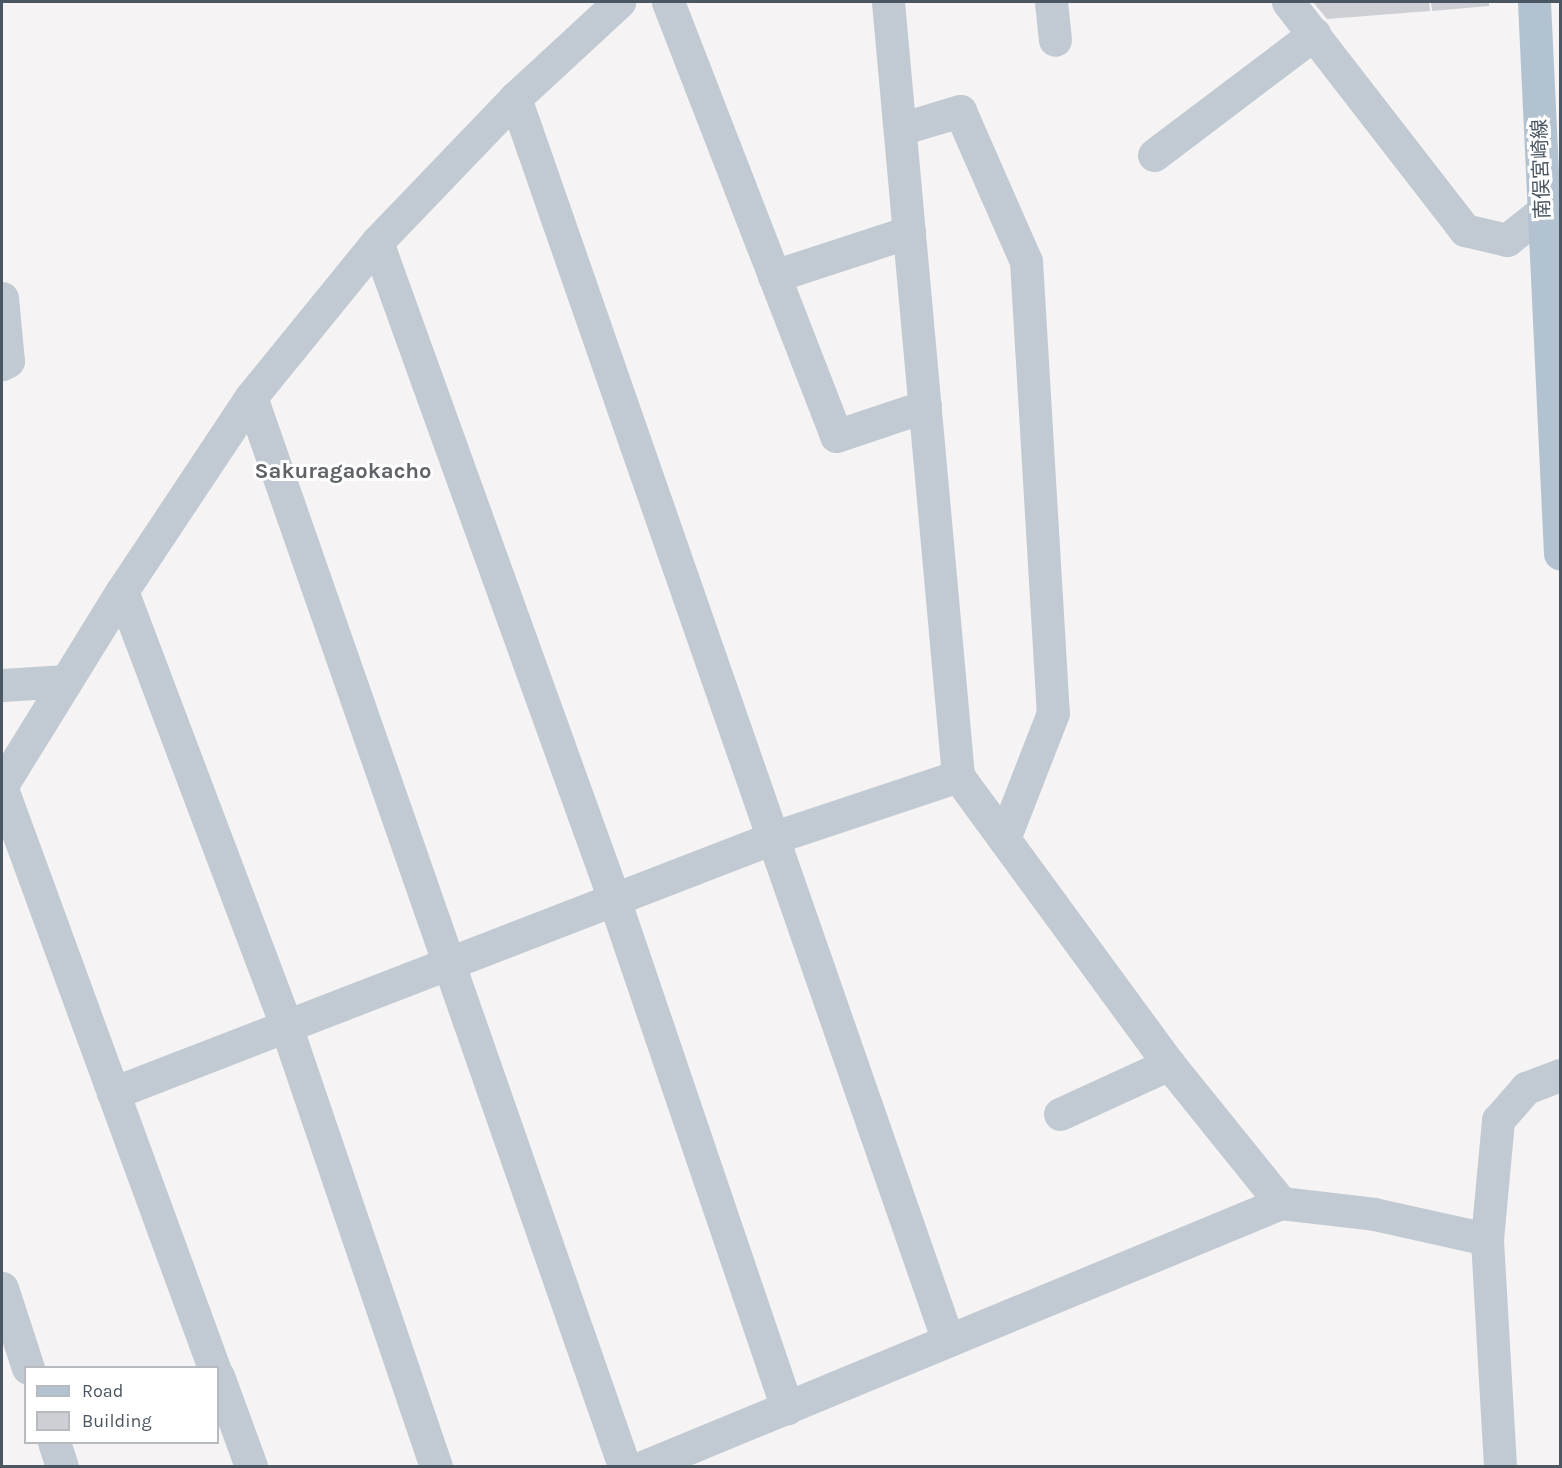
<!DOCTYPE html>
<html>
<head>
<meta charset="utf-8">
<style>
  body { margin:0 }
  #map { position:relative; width:1562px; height:1468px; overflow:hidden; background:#f5f3f3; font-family:Karla,"Noto Sans JP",sans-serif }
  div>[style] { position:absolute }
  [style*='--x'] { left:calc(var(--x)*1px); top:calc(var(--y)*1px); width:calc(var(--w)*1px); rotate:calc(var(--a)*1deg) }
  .building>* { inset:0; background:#cdcfd5 }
  .street>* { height:33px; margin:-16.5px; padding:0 16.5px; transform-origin:16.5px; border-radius:16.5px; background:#c1cad2 }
  .primary>* { height:33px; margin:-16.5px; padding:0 16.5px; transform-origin:16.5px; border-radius:16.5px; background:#b3c2d1 }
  span { translate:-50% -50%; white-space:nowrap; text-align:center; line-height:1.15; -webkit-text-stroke:6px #fff; paint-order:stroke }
  .street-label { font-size:20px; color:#4a5661 }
  .quarter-label { font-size:22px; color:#5f6368; font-weight:700 }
  .frame { position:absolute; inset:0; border:3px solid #4a5661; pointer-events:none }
  .legend { position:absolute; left:24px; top:1366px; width:195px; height:78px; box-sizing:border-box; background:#fff; border:2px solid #b7bbc0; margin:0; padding:8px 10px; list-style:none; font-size:18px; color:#4a5661 }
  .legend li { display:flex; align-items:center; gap:12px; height:30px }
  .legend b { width:30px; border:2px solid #b7bbc0 }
</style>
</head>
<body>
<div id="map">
  <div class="building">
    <div style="clip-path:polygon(1313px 2px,1429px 2px,1430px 11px,1327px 19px)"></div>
    <div style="clip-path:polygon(1431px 2px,1489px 2px,1489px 6px,1432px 11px)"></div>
  </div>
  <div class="street">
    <div style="--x:668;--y:2;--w:465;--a:68.8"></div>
    <div style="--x:836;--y:436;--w:94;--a:-18.6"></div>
    <div style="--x:888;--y:2;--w:777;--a:84.83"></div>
    <div style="--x:958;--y:776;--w:357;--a:53.8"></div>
    <div style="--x:1169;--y:1064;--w:179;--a:51.1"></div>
    <div style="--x:1051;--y:2;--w:38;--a:84"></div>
    <div style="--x:1288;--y:2;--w:289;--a:52.2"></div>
    <div style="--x:1465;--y:230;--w:43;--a:13.4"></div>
    <div style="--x:1507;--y:240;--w:45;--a:-38.7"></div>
    <div style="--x:1542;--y:212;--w:18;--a:-3"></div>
    <div style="--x:515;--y:98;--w:1316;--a:70.79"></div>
    <div style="--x:900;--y:129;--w:63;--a:-16.7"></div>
    <div style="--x:960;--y:111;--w:164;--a:66.3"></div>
    <div style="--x:1026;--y:261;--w:453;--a:86.6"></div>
    <div style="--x:1053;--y:713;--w:135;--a:111.3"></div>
    <div style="--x:1154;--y:155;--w:201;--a:-37.1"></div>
    <div style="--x:377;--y:242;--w:698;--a:70.16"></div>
    <div style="--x:614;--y:899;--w:538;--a:71.23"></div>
    <div style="--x:774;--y:276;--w:142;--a:-18.1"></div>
    <div style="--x:2;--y:298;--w:63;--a:84.6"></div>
    <div style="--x:8;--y:361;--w:7;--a:153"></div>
    <div style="--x:251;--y:397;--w:1132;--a:70.76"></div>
    <div style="--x:122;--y:591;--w:465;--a:69.3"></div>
    <div style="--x:286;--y:1026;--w:465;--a:71.2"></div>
    <div style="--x:2;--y:685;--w:64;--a:-3.6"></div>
    <div style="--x:2;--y:785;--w:228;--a:-58.3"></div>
    <div style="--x:122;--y:591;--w:233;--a:-56.4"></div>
    <div style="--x:251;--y:397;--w:200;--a:-50.9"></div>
    <div style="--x:377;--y:242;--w:199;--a:-46.2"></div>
    <div style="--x:515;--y:98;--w:142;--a:-42.7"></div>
    <div style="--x:2;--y:789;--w:617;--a:69.89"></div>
    <div style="--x:113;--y:1093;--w:710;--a:-21.14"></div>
    <div style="--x:775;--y:837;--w:193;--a:-18.4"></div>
    <div style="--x:1060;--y:1114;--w:120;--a:-24.6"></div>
    <div style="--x:2;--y:1288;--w:84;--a:72"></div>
    <div style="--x:218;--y:1376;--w:96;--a:69.9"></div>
    <div style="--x:54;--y:1442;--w:25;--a:72"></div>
    <div style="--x:645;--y:1466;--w:688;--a:-22.47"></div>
    <div style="--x:1281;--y:1203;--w:94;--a:6.7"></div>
    <div style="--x:1374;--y:1214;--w:116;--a:12.5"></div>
    <div style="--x:1500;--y:1466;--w:227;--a:-93.3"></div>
    <div style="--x:1487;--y:1239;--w:120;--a:-84.7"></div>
    <div style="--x:1498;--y:1120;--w:43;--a:-48.8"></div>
    <div style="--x:1526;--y:1088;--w:36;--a:-21"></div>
  </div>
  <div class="primary">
    <div style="--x:1534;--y:2;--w:552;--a:87.3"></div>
  </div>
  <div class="street-label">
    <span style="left:1541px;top:169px;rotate:-92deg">南俣宮崎線</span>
  </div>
  <div class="quarter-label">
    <span style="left:343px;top:472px">Sakuragaokacho</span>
  </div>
  <div class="frame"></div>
  <ul class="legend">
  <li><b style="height:8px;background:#b3c2d1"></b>Road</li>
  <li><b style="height:16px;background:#cdcfd5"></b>Building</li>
  </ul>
</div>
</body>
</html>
